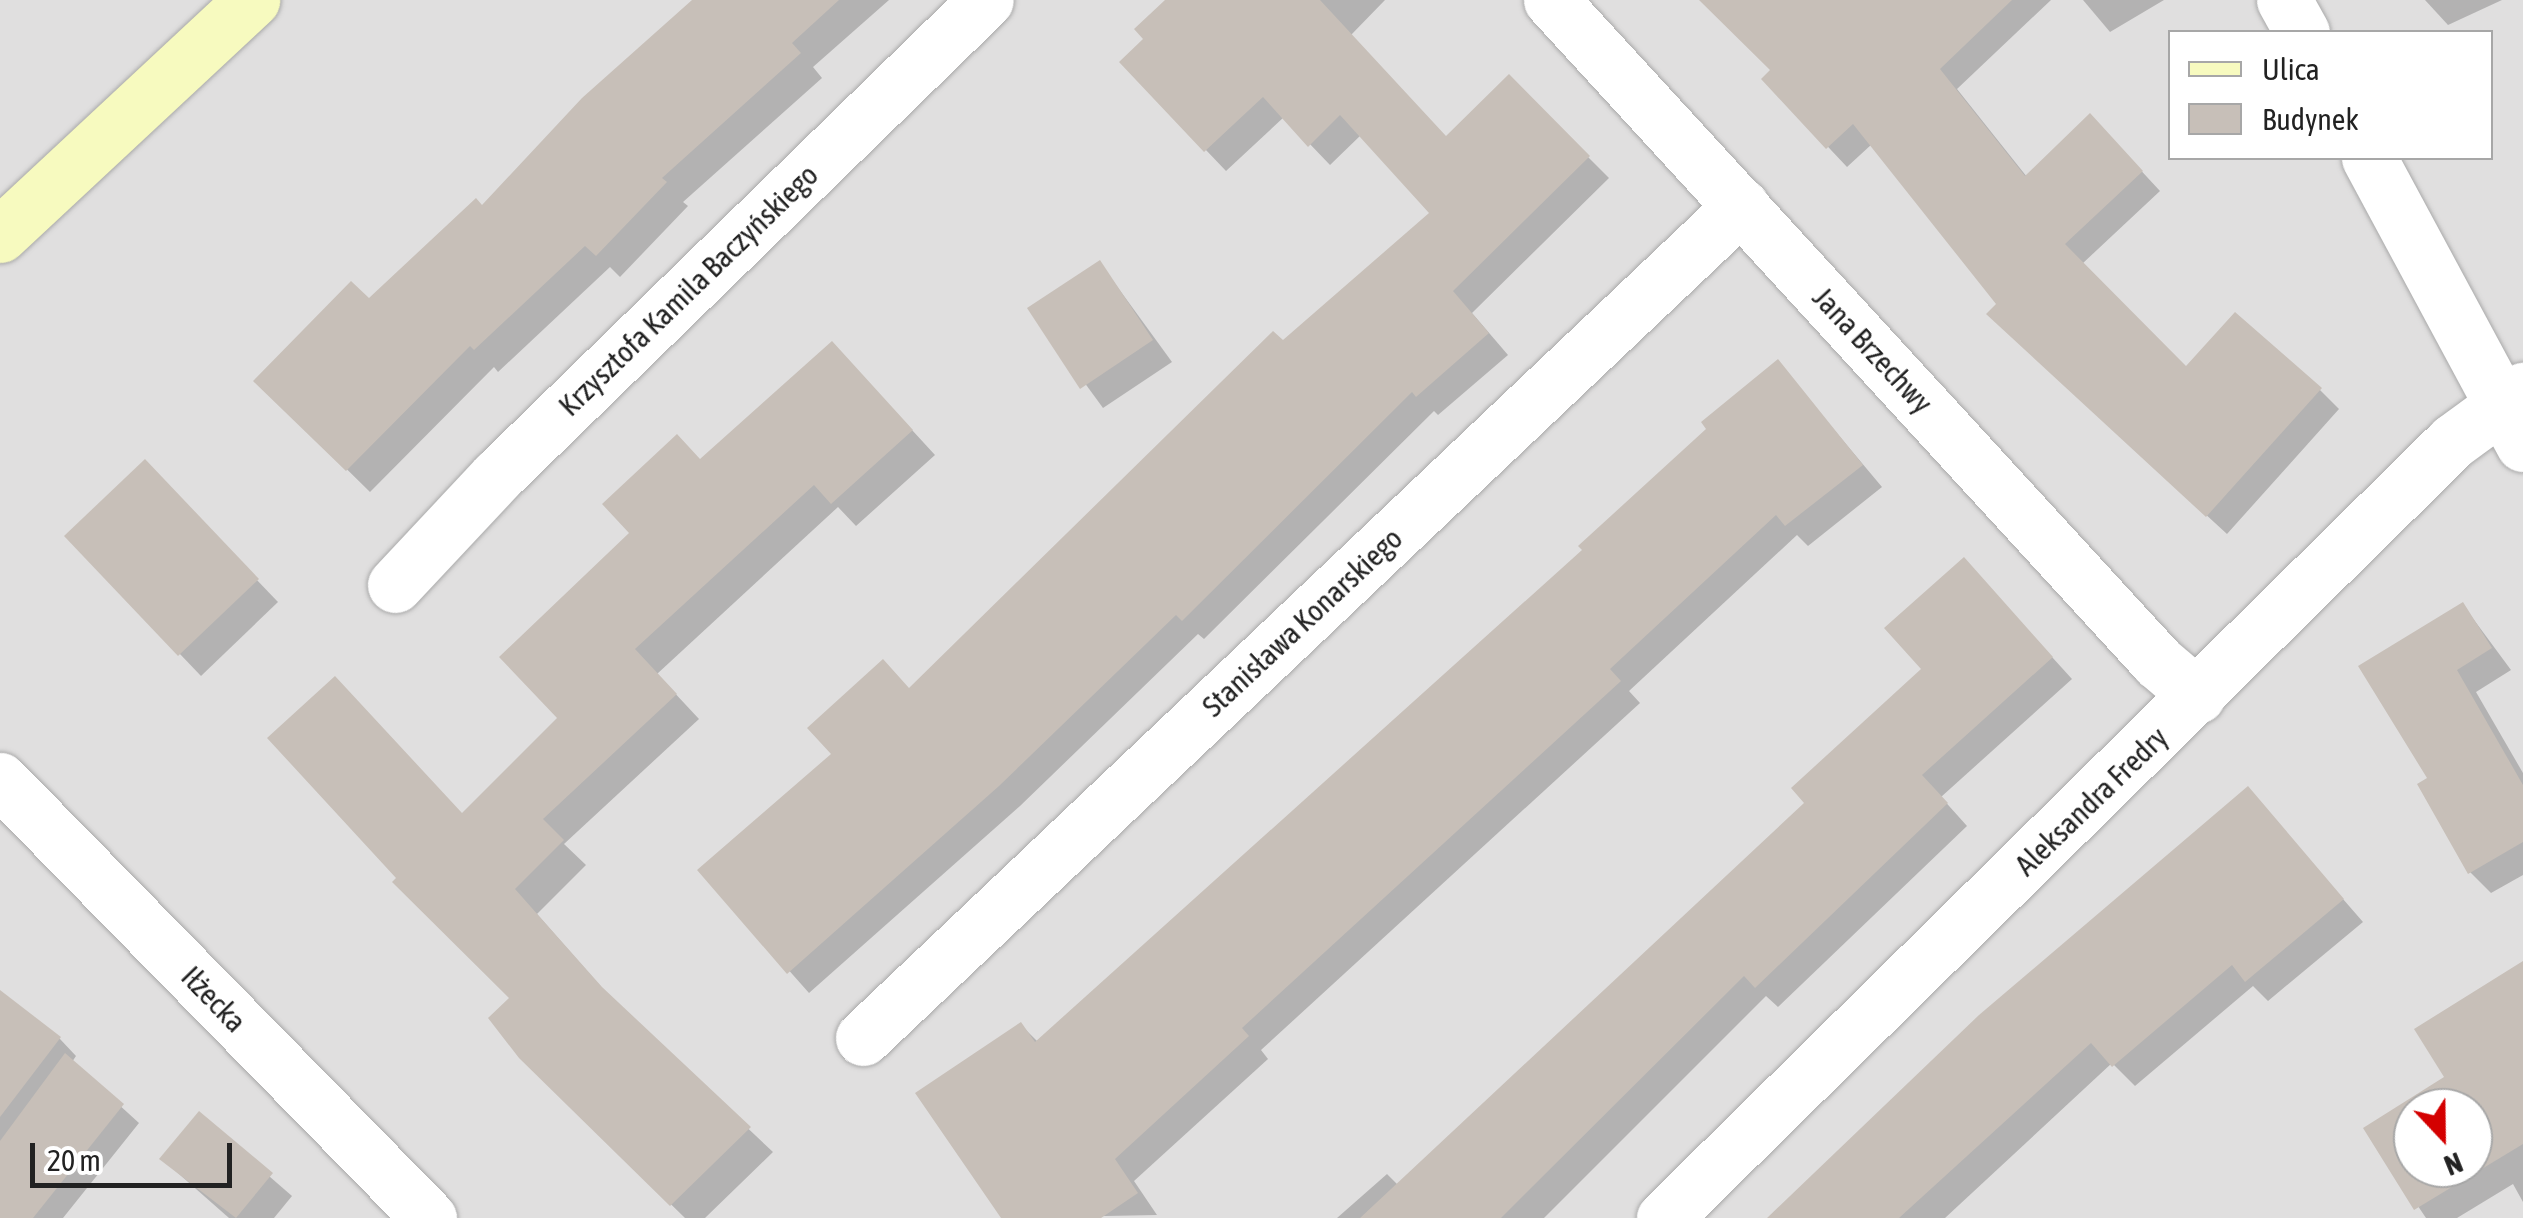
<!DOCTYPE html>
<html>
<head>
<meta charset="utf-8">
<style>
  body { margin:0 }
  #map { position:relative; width:2523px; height:1218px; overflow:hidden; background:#f2efe9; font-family:"Asap Condensed",sans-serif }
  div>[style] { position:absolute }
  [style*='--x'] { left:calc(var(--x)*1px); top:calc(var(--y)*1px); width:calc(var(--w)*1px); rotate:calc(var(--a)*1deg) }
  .residential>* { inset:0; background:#e0dfdf }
  .shadow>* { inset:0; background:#0003 }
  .building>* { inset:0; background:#c7bfb8 }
  .roads { filter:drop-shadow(0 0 2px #a9a9a9) drop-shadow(0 0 2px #a9a9a9) }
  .minor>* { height:55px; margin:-27.5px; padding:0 27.5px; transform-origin:27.5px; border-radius:27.5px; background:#fff }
  .secondary>* { height:55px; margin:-27.5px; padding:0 27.5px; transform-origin:27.5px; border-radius:27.5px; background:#f7fabf }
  span { translate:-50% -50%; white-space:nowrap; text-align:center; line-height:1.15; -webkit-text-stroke:8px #fff; paint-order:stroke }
  .street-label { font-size:30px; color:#222 }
  .legend { position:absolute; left:2168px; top:30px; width:325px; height:130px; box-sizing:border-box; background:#fff; border:2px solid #a7a7a7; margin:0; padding:12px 18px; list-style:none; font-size:30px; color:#222 }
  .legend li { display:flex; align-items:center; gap:20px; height:50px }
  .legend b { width:50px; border:2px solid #a7a7a7 }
  .north { position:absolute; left:2393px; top:1088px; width:100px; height:100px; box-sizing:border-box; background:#fff; border:2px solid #a7a7a7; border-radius:50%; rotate:158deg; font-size:28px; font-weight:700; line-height:40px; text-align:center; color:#222 }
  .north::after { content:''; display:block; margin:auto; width:35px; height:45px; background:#d40000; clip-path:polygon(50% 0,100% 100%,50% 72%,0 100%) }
  .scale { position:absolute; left:30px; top:1143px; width:202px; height:45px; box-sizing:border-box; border:5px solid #222; border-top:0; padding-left:12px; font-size:30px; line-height:35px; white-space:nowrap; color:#222; -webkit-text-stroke:8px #fff; paint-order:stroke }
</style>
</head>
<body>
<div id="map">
  <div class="residential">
    <div style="clip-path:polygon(evenodd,0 0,2523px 0,2523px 1218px,0 1218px,0 0,2170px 32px,2490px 32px,2490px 158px,2170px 158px,2170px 32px,0 0,2413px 1108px,2473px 1108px,2473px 1168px,2413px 1168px,2413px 1108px)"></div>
  </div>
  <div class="shadow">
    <div style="clip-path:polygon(696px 0,889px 0,813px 67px,822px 78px,683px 202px,688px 206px,620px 277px,610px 267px,498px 372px,494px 367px,370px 492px,257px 381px,369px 302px,482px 208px)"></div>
    <div style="clip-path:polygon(1169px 0,1385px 0,1351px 35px,1447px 139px,1509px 78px,1609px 178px,1472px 313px,1508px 355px,1438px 415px,1434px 411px,1204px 639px,1198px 634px,1020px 806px,809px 993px,700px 870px,910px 690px,1283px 343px,1433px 214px,1361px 135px,1330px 165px,1284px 117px,1226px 171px,1122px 62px,1147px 39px)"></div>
    <div style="clip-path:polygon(1854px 0,2051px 0,1957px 89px,2027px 177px,2109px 136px,2160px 191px,2082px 264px,2186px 370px,2320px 390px,2339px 409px,2227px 534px,2008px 333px,2000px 304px,1872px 144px,1847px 167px,1764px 79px)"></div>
    <div style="clip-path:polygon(2083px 0,2164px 0,2110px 32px)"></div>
    <div style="clip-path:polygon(2425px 0,2502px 0,2448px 25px)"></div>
    <div style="clip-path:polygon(1100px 263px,1172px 362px,1103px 408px,1030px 308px)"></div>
    <div style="clip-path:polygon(1778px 363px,1882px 487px,1808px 546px,1797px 535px,1629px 691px,1640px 703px,1261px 1050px,1268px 1059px,1134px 1181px,1157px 1215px,1003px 1218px,1021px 1025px,1038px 1042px,1586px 550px)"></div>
    <div style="clip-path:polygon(855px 368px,935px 455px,856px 526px,838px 507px,657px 674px,699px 719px,564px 844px,586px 865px,537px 914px,617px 1005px,773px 1152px,705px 1218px,685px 1218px,555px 1091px,512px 998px,463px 815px,561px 718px,633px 533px,701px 461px)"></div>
    <div style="clip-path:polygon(165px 484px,278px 602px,201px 676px,67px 536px)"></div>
    <div style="clip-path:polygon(1984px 582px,2072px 679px,1941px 797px,1967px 826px,1778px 1007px,1766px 996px,1544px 1218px,1337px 1218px,1387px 1174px,1399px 1186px,1807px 803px,1925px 669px)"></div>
    <div style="clip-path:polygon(2463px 605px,2511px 670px,2476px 692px,2523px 773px,2523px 875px,2491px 893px,2470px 872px,2430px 779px)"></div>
    <div style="clip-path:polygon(2248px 790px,2363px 922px,2268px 1001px,2253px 986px,2135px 1086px,2112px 1063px,1945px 1218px,1798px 1218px)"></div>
    <div style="clip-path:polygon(evenodd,2523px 985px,2523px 1202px,2513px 1184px,2457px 1218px,2426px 1218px,2366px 1129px,2448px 1078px,2523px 985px,2413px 1108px,2473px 1108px,2473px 1168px,2413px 1168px,2413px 1108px)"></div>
    <div style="clip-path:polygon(0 993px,60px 1039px,76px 1056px,72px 1062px,139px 1123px,63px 1218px,0 1218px)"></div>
    <div style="clip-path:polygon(199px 1115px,292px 1196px,274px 1218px,229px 1218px,162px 1159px)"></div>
  </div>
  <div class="building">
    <div style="clip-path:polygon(692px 0,839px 0,792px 43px,801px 53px,662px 178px,667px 182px,596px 256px,585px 246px,474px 350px,470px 346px,346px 471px,253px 381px,351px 281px,369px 298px,476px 198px,482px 205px,582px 98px)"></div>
    <div style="clip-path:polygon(1165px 0,1320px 0,1446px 136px,1509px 74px,1590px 156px,1453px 291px,1489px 333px,1416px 397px,1412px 392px,1182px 621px,1176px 615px,999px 786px,787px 974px,697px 870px,831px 754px,807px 728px,883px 659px,909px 688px,1273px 331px,1283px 340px,1429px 213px,1340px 115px,1308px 147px,1263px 97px,1204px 152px,1119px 62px,1143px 39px,1134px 29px)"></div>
    <div style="clip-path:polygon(1699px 0,2012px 0,1940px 69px,2025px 176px,2090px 113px,2143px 171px,2065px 244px,2186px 366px,2235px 312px,2322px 388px,2206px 517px,1986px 314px,1996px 304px,1853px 124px,1826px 149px,1761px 79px,1770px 70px)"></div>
    <div style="clip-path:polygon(1100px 260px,1153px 340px,1080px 389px,1027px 308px)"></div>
    <div style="clip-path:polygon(832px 341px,913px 430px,831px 504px,814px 485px,635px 649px,677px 694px,543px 819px,564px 840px,515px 889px,602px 987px,751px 1127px,670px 1206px,519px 1058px,488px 1018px,509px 998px,392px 882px,396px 878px,267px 738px,335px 676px,462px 813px,557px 718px,499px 657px,629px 533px,602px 504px,677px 434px,700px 459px)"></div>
    <div style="clip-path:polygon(1778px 359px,1863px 465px,1785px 526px,1776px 515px,1610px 669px,1621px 681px,1242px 1028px,1249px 1036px,1115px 1159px,1138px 1193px,1101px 1218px,1001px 1218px,915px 1093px,1021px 1022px,1035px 1042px,1582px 550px,1578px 546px,1706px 429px,1701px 422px)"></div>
    <div style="clip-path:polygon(145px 459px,259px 579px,178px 656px,64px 536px)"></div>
    <div style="clip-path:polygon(1964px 557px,2053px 657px,1922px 775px,1948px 803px,1755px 988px,1744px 976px,1501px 1218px,1360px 1218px,1804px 803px,1791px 788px,1921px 669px,1884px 628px)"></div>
    <div style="clip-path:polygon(2463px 602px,2492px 648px,2457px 670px,2523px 785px,2523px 842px,2468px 874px,2417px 784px,2427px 778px,2358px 666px)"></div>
    <div style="clip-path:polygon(2248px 786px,2344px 899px,2245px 982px,2232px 965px,2112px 1067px,2091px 1043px,1899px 1218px,1767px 1218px,1979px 1015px)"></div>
    <div style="clip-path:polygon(evenodd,2523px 961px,2523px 1144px,2414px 1210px,2363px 1128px,2444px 1077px,2414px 1029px,2523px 961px,2413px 1108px,2473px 1108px,2473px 1168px,2413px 1168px,2413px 1108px)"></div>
    <div style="clip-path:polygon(0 990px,61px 1037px,0 1117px)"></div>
    <div style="clip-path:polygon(65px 1053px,124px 1104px,33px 1218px,0 1218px,0 1141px)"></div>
    <div style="clip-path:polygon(199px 1111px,273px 1173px,236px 1218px,159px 1159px)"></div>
  </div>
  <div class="roads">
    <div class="minor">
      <div style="--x:1551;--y:0;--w:898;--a:47.48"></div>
      <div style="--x:2158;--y:662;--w:52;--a:40.4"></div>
      <div style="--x:2284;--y:0;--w:37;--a:61"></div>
      <div style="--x:2369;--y:158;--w:325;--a:61.7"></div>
      <div style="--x:395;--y:585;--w:149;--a:-46.9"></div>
      <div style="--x:497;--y:476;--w:682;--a:-44.23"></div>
      <div style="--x:0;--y:780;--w:613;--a:45.59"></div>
      <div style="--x:863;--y:1038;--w:1210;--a:-43.46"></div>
      <div style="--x:1664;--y:1218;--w:1107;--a:-44.56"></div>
      <div style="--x:2453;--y:441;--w:87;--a:-36.1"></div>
    </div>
    <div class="secondary">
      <div style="--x:0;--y:235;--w:345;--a:-43"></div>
    </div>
  </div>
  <div class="street-label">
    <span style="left:688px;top:290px;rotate:-44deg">Krzysztofa Kamila Baczyńskiego</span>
    <span style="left:1873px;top:350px;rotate:47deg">Jana Brzechwy</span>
    <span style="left:1302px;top:622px;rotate:-43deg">Stanisława Konarskiego</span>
    <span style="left:2091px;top:801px;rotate:-44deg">Aleksandra Fredry</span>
    <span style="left:214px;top:999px;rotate:46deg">Iłżecka</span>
  </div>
  <ul class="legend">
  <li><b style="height:12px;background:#f7fabf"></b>Ulica</li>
  <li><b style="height:28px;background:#c7bfb8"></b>Budynek</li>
  </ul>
  <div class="north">N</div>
  <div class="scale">20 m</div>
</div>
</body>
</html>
